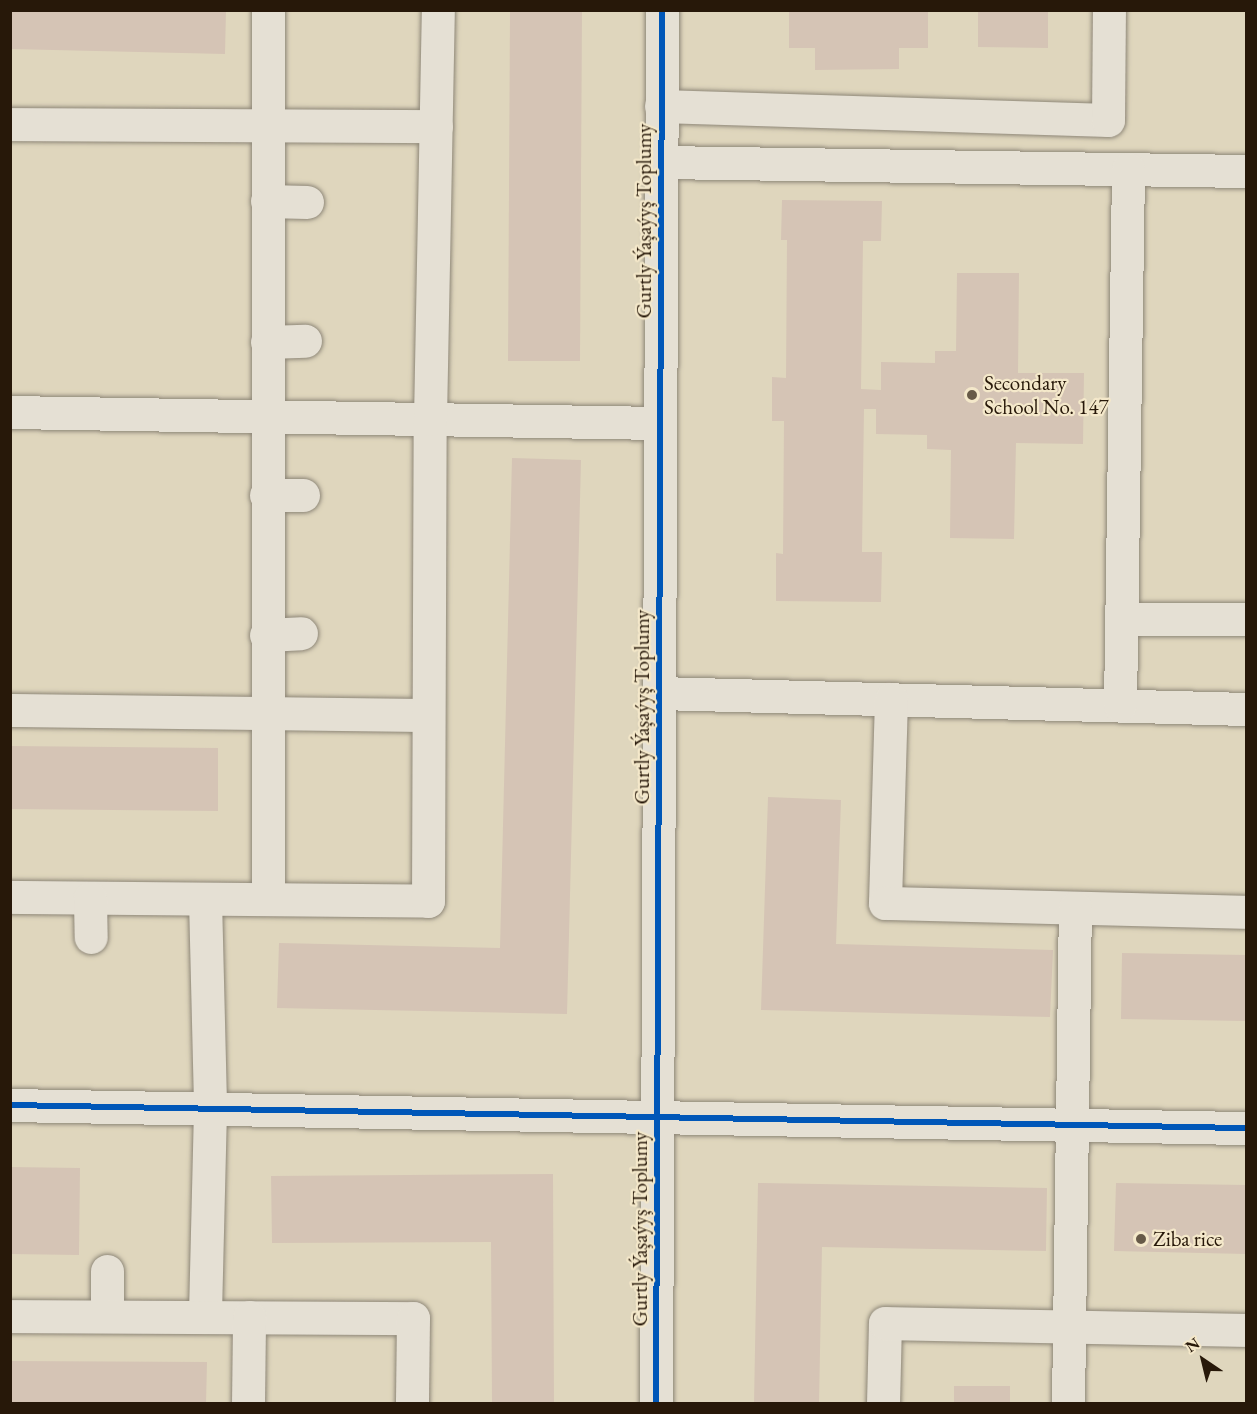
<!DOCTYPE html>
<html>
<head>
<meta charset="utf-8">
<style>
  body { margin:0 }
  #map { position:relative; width:1257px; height:1414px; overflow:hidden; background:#dfd6bd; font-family:"EB Garamond",serif }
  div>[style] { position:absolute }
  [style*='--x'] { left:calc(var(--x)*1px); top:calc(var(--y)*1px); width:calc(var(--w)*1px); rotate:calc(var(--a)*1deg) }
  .building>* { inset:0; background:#d5c4b5 }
  .roads { filter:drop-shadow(0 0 2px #8e8778) drop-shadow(0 0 2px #8e8778) }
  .minor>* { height:33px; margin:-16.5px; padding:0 16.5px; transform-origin:16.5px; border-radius:16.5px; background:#e5e0d4 }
  .cycleway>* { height:6px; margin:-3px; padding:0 3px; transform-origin:3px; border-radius:3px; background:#0057b8 }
  .dots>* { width:16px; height:16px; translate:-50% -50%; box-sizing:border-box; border:3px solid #f4e8ca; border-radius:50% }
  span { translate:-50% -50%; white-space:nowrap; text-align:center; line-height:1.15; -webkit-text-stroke:4.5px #f4e8ca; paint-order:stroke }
  .street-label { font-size:21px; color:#271809 }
  .poi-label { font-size:21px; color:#271809 }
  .left { translate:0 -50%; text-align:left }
  .frame { position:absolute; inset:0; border:12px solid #271809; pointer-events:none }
  .north { position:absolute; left:1173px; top:1330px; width:60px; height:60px; -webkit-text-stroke:4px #f4e8ca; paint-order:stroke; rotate:325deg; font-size:16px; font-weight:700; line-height:24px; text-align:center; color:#271809 }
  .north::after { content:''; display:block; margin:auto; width:21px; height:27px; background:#271809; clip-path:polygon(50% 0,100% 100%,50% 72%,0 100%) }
</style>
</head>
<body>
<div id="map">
  <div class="building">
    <div style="clip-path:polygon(10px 10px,226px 10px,225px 54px,10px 49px)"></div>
    <div style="clip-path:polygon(510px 10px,582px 10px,580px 361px,508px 361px)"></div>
    <div style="clip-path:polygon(789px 10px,928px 10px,928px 48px,899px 48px,899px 69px,815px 70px,815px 48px,789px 48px)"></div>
    <div style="clip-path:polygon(978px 10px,1048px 10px,1048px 48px,978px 47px)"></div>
    <div style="clip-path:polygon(782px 200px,882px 201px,881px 241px,863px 241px,861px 389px,881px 390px,881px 362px,935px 363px,935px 351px,956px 351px,957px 273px,1019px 273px,1018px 373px,1084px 373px,1083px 444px,1016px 443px,1014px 539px,950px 538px,951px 450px,927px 449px,927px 435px,876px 434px,876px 409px,864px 409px,862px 552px,882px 552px,881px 602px,776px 601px,776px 553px,783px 554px,784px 421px,772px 421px,772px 377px,786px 378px,787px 240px,781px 240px)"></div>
    <div style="clip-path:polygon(512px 458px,581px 460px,567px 1014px,277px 1008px,279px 943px,500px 948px)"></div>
    <div style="clip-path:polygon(10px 746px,218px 748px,218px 811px,10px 809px)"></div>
    <div style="clip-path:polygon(768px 797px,841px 800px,836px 944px,1053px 950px,1050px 1017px,761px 1010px)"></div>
    <div style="clip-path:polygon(1122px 953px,1246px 955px,1246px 1021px,1121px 1019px)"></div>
    <div style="clip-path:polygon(10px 1167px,80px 1168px,79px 1255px,10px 1254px)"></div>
    <div style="clip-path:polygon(553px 1174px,554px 1404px,492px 1404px,491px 1242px,272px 1243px,271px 1176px)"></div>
    <div style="clip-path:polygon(758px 1183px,1047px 1188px,1046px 1251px,822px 1247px,819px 1404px,754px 1404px)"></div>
    <div style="clip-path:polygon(1116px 1183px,1246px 1185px,1246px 1254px,1114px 1251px)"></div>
    <div style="clip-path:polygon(10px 1361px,207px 1362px,206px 1404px,10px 1404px)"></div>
    <div style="clip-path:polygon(954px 1386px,1010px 1386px,1010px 1404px,954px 1404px)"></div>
  </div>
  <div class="roads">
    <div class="minor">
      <div style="--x:661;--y:106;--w:447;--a:1.8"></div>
      <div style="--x:1108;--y:120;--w:110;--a:-89.5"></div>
      <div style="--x:10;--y:124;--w:426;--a:0.3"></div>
      <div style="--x:661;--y:162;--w:585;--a:0.88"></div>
      <div style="--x:267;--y:201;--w:40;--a:1.4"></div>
      <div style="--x:267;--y:342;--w:38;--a:-2"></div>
      <div style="--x:10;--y:412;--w:650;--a:0.97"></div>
      <div style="--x:266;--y:495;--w:37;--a:0"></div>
      <div style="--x:1121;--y:619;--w:125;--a:0"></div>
      <div style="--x:266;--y:635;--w:35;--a:-3"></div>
      <div style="--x:659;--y:693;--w:587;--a:1.56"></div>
      <div style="--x:891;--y:699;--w:204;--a:91.7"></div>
      <div style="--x:885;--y:903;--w:361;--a:1.4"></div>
      <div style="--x:1120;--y:705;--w:536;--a:-89.14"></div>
      <div style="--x:10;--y:710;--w:417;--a:0.7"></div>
      <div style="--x:10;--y:897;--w:418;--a:0.5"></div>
      <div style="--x:428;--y:901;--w:482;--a:-89.8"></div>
      <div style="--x:430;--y:419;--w:409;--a:-88.9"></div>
      <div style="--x:90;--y:898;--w:39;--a:89"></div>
      <div style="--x:205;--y:899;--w:210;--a:88.6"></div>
      <div style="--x:210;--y:1109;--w:208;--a:91.4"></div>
      <div style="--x:268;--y:899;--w:889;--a:-90"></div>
      <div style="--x:10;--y:1105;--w:1236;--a:1.07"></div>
      <div style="--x:107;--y:1271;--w:45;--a:90"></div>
      <div style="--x:10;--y:1316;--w:403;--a:0.3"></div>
      <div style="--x:413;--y:1318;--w:86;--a:90.7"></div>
      <div style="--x:248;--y:1404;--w:87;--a:-89.3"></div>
      <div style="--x:656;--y:1404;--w:1394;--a:-89.75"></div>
      <div style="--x:883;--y:1404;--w:81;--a:-88.6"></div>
      <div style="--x:885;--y:1323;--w:361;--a:1.1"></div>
      <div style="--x:1068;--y:1404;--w:496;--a:-89.2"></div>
    </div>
  </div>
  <div class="cycleway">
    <div style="--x:10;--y:1105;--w:1236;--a:1.07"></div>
    <div style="--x:656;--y:1404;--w:1394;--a:-89.75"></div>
  </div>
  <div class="dots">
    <div style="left:972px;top:395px;background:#675a48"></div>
    <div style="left:1141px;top:1239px;background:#675a48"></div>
  </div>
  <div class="street-label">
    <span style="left:644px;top:221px;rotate:-90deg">Gurtly Ýaşaýyş Toplumy</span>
    <span style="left:642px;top:707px;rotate:-90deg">Gurtly Ýaşaýyş Toplumy</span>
    <span style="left:640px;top:1229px;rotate:-90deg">Gurtly Ýaşaýyş Toplumy</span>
  </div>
  <div class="poi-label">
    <span class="left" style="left:984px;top:395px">Secondary<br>School No. 147</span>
    <span class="left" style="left:1153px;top:1239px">Ziba rice</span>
  </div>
  <div class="frame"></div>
  <div class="north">N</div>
</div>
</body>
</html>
